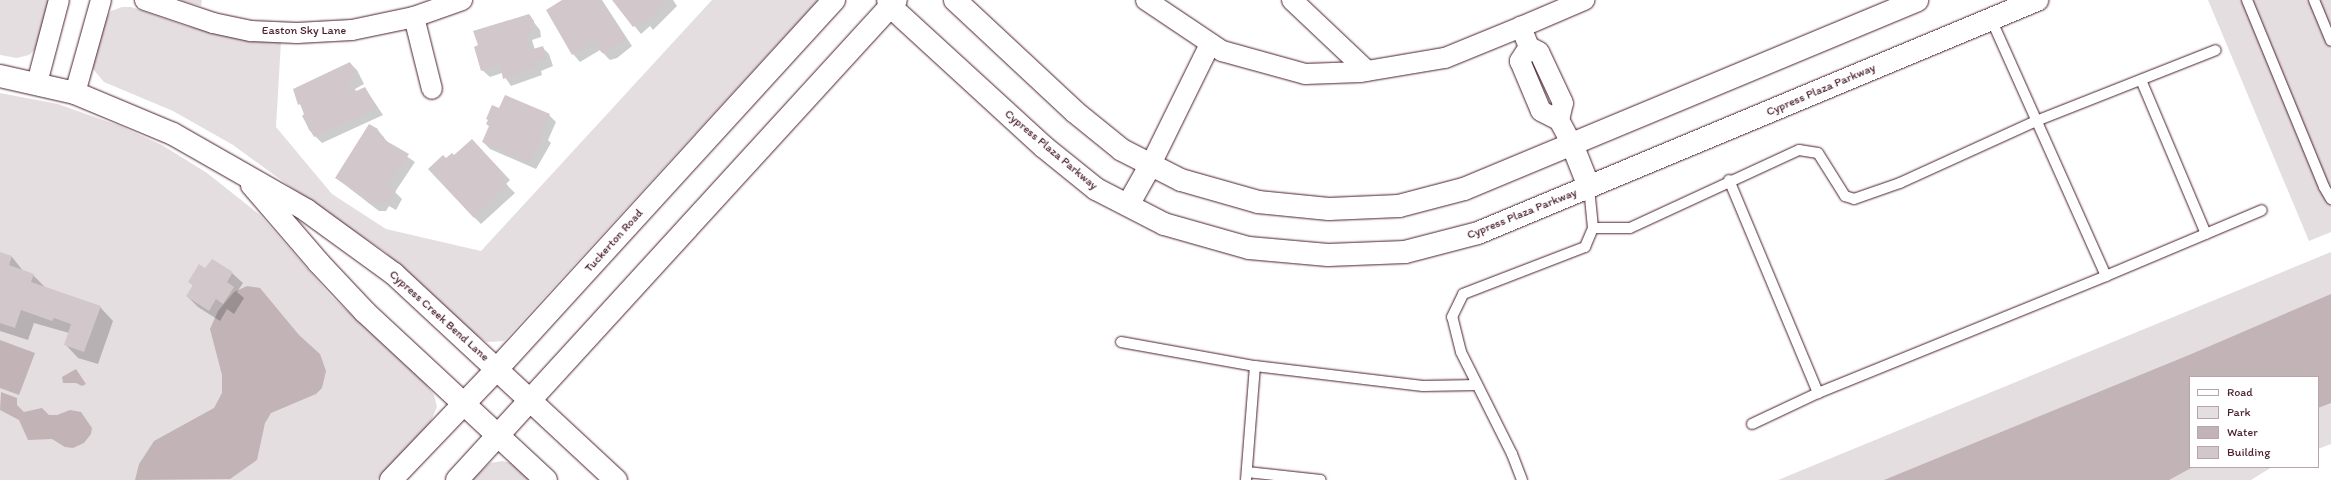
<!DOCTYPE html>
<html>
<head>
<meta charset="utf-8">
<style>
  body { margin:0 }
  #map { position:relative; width:2331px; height:480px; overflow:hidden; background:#fff; font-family:Itim,sans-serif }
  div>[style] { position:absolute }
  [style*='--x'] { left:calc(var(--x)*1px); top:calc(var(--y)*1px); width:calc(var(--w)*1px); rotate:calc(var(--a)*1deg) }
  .green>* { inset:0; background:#e5dee0 }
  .water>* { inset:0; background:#c1b3b6 }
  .shadow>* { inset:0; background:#0003 }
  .building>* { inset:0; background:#d2c7cb }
  .roads { filter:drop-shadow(0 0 1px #4a1f2b) drop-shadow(0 0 1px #4a1f2b) }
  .lane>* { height:10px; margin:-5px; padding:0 5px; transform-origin:5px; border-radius:5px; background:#fff }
  .street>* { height:20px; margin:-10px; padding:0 10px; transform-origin:10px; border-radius:10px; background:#fff }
  .secondary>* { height:22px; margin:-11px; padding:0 11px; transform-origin:11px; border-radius:11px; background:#fff }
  span { translate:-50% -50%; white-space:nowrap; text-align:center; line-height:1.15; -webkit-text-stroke:4px #fff; paint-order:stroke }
  .street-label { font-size:12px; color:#4a1f2b }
  .legend { position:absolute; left:2189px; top:376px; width:130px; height:92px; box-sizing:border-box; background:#fff; border:1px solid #b7a5aa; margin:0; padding:5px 7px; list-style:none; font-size:12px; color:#4a1f2b }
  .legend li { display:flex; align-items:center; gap:8px; height:20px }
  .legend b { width:20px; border:1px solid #b7a5aa }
</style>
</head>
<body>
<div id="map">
  <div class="green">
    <div style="clip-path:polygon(0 0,49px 0,37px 48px,29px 55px,17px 58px,0 55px)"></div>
    <div style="clip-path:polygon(180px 0,202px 0,201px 6px)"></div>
    <div style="clip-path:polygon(712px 0,818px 0,504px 341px,487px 342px,467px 329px,384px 251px,321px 209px,233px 145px,173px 111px,104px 82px,93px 69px,93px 58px,105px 20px,111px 11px,122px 7px,131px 7px,186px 26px,232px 36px,281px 42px,276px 127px,332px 194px,386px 229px,481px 251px)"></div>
    <div style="clip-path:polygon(2208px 0,2331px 0,2331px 232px,2309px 241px)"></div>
    <div style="clip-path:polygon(0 93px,58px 104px,120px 126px,162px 145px,207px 173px,260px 215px,332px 297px,424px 382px,434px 395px,437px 407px,430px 423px,377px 480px,0 480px)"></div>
    <div style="clip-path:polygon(2331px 252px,2331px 444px,2318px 449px,2318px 377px,2190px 377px,2190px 467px,2272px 467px,2251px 480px,1778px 480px)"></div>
    <div style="clip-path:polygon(502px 461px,515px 464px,533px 480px,471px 480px,490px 463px)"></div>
  </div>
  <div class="water">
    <div style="clip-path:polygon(247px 286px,260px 288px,299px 335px,320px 354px,326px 371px,322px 388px,316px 394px,271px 413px,265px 423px,257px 460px,230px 479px,135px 480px,139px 464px,154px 441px,214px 408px,222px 393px,222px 375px,210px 329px,218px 311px,234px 292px)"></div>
    <div style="clip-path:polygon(2331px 294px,2331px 403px,2318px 408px,2318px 377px,2190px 377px,2190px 467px,2193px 467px,2169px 480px,1884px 480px,2189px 355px)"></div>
    <div style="clip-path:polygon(0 340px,35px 353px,19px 395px,0 388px)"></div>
    <div style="clip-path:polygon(76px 369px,86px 384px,82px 386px,76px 383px,63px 383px,62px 377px)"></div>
    <div style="clip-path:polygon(1px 392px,17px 398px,17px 405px,24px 412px,42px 408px,49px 415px,57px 415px,70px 410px,81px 412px,92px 428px,91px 434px,84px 443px,73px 448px,65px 447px,52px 439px,28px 440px,19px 420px,0 410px)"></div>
  </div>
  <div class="shadow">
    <div style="clip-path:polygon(564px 0,602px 0,632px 46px,617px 58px,610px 60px,600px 50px,580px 62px,573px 54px,547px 10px)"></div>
    <div style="clip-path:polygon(613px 0,673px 0,677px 6px,653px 30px,650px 26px,641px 34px)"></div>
    <div style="clip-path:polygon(528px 15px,540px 30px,541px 37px,532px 40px,535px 50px,542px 47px,549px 54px,553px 66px,541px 71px,542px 75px,511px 86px,502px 73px,490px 77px,482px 70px)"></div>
    <div style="clip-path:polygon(350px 63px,357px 70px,364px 84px,355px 89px,357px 92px,365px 88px,383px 115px,322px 143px,309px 130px,303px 116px,306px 115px,294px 90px)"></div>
    <div style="clip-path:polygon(499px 110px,549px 115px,556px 122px,548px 140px,551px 143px,536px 169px,490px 149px,483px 142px,490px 127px,487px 124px)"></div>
    <div style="clip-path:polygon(378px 130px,389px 144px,415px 162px,395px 192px,402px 199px,396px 210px,389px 206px,386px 211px,379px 211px,336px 178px)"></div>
    <div style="clip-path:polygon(479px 147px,510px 180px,506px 184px,515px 193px,481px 224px,474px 217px,446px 159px)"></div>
    <div style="clip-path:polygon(0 253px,12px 257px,24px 272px,33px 275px,46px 288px,100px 307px,113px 321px,98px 364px,78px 358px,65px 344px,69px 333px,34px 323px,28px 340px,0 331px)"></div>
    <div style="clip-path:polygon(212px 260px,232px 273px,243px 283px,237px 292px,244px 298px,234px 314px,227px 309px,220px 321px,198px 307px,187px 296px,194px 286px,189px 282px,206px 270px)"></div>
  </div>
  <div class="building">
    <div style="clip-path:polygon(562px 0,600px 0,626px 39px,610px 51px,602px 53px,594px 42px,572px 55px,546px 10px)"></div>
    <div style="clip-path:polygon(612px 0,668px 0,657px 9px,659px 12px,645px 23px,643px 20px,633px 27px)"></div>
    <div style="clip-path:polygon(529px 14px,534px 21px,534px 30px,525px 33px,530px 50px,543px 46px,547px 59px,534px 63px,536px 68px,503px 79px,500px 64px,481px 71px,474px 47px,478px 45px,473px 31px)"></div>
    <div style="clip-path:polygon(350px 62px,358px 77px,348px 81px,354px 92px,365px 87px,377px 108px,314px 137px,302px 116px,304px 114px,300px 104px,298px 105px,293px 89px)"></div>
    <div style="clip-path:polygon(505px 95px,550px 114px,541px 133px,544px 135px,529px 163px,482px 142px,489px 126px,486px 124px,488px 120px,486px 119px,492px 105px,499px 108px)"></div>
    <div style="clip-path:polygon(369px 124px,378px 129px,377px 133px,384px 137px,383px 139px,409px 154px,388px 186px,396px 191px,388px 204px,382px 199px,379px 204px,368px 203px,366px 197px,335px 178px)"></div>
    <div style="clip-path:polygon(472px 139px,503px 173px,500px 176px,508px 186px,474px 218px,428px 169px,443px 155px,446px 158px,452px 153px,454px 155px)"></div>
    <div style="clip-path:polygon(0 252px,12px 256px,9px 265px,34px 274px,31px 282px,101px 306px,84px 352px,64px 345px,71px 324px,54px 318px,52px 321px,21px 310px,15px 328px,0 323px)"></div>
    <div style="clip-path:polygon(212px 259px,233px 272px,227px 282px,234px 287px,223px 304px,216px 299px,209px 311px,186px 296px,193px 285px,188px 282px,199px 264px,205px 268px)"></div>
  </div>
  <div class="roads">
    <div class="lane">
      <div style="--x:2247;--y:0;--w:202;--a:67.6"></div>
      <div style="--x:2324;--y:187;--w:14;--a:60"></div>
      <div style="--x:2314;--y:0;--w:44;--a:67.5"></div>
      <div style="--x:2141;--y:80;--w:167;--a:67.1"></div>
      <div style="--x:1729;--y:180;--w:231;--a:67.3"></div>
      <div style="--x:1818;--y:393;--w:311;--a:-22.1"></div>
      <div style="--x:2106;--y:276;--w:282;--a:-114.1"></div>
      <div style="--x:1593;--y:228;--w:37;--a:0"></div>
      <div style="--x:1630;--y:228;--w:186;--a:-24.8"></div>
      <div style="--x:1799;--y:150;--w:19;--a:9"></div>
      <div style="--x:1818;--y:153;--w:51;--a:57.9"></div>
      <div style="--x:1845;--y:196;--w:9;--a:18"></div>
      <div style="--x:1854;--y:199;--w:49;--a:-19.2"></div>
      <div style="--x:1900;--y:183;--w:149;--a:-24.5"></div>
      <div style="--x:2036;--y:121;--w:193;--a:-21.5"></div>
      <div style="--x:2106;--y:276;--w:169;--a:-22.9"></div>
      <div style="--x:1121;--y:342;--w:136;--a:10.2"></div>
      <div style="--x:1255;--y:366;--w:169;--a:6.8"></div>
      <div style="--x:1423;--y:386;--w:54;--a:-1.1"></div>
      <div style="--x:1752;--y:424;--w:73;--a:-25.2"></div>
      <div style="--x:1247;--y:472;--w:74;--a:6.2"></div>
      <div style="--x:1246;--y:480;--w:114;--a:-85.5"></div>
      <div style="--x:1522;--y:480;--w:28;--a:-111"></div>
      <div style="--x:1512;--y:454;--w:114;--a:-116.6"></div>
      <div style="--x:1461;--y:352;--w:36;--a:-104"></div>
      <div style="--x:1452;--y:317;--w:25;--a:-64"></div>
      <div style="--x:1463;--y:294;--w:131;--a:-21.1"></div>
      <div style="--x:1585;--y:247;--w:21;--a:-67"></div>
      <div style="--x:1593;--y:228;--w:41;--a:-95.6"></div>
    </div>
    <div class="street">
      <div style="--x:145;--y:0;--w:72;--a:18.7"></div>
      <div style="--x:213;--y:23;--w:39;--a:12"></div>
      <div style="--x:251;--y:31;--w:46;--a:2.5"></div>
      <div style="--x:297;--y:33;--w:55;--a:-3.1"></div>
      <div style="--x:352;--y:30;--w:63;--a:-11.8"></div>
      <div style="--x:414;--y:17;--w:51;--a:-19.5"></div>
      <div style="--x:1146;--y:0;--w:92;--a:33.9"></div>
      <div style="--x:1222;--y:51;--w:86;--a:15.5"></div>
      <div style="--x:1305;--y:74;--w:56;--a:-2"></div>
      <div style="--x:1361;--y:72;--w:85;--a:-9.5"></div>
      <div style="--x:1445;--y:58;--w:82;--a:-22.2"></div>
      <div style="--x:1292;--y:0;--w:103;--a:43.4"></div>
      <div style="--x:414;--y:17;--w:74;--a:76"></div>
      <div style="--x:1529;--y:47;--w:17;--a:123"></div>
      <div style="--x:1520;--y:61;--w:54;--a:67.2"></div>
      <div style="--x:1541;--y:111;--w:20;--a:27"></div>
      <div style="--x:1559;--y:120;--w:27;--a:62"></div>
      <div style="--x:37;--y:83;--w:86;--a:-75.2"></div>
      <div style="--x:75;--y:93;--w:97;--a:-74.4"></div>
      <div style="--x:1559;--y:120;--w:17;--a:-77"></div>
      <div style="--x:1563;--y:103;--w:56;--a:-115.2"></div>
      <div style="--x:1539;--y:52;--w:11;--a:-153"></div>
      <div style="--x:1529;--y:47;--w:22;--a:-112"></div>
      <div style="--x:1521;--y:27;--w:69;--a:-23.2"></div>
      <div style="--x:1151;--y:164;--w:134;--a:-63.8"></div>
    </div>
    <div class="secondary">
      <div style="--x:888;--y:0;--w:6;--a:72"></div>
      <div style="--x:890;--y:6;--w:209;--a:42.5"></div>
      <div style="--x:1044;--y:147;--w:67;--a:38.9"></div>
      <div style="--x:1096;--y:189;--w:76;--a:27.2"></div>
      <div style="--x:1164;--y:224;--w:88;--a:15.8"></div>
      <div style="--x:1249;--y:248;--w:79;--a:5.1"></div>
      <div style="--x:1328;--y:255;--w:77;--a:-2.2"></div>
      <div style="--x:1405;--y:252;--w:75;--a:-14.6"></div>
      <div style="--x:1478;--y:233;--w:606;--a:-22.63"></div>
      <div style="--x:955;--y:0;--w:164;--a:43"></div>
      <div style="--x:1075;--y:112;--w:60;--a:39"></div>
      <div style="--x:1122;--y:150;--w:66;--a:27"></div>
      <div style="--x:1181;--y:180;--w:80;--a:15.9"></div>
      <div style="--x:1258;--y:202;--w:71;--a:5.6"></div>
      <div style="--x:1329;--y:209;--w:70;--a:-2.5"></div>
      <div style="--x:1399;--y:206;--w:67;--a:-14.7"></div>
      <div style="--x:1464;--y:189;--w:491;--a:-22.6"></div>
      <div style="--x:0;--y:76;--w:77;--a:12.8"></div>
      <div style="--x:75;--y:93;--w:106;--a:22.7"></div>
      <div style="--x:173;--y:134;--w:153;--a:29.7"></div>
      <div style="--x:306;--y:210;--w:109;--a:36"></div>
      <div style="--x:394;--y:274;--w:303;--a:42.9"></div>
      <div style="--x:1572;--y:144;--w:46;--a:68.4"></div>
      <div style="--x:252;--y:185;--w:103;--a:49.3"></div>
      <div style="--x:319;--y:263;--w:67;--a:46.8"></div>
      <div style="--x:365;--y:312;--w:247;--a:42.9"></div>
      <div style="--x:1128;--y:205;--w:47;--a:-60.7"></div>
      <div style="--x:391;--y:480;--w:153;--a:-46.3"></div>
      <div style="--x:497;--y:369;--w:500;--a:-47.6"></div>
      <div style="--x:457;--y:480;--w:650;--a:-47.55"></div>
    </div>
  </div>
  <div class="street-label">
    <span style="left:304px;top:31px">Easton Sky Lane</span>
    <span style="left:1821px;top:90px;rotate:-23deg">Cypress Plaza Parkway</span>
    <span style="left:1051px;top:150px;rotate:40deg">Cypress Plaza Parkway</span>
    <span style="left:1522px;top:214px;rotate:-22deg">Cypress Plaza Parkway</span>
    <span style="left:614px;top:241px;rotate:-48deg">Tuckerton Road</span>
    <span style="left:439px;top:316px;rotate:42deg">Cypress Creek Bend Lane</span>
  </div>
  <ul class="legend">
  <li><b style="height:5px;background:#fff"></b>Road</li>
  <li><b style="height:11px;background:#e5dee0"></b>Park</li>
  <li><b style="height:11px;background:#c1b3b6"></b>Water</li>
  <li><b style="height:11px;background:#d2c7cb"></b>Building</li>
  </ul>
</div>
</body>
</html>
